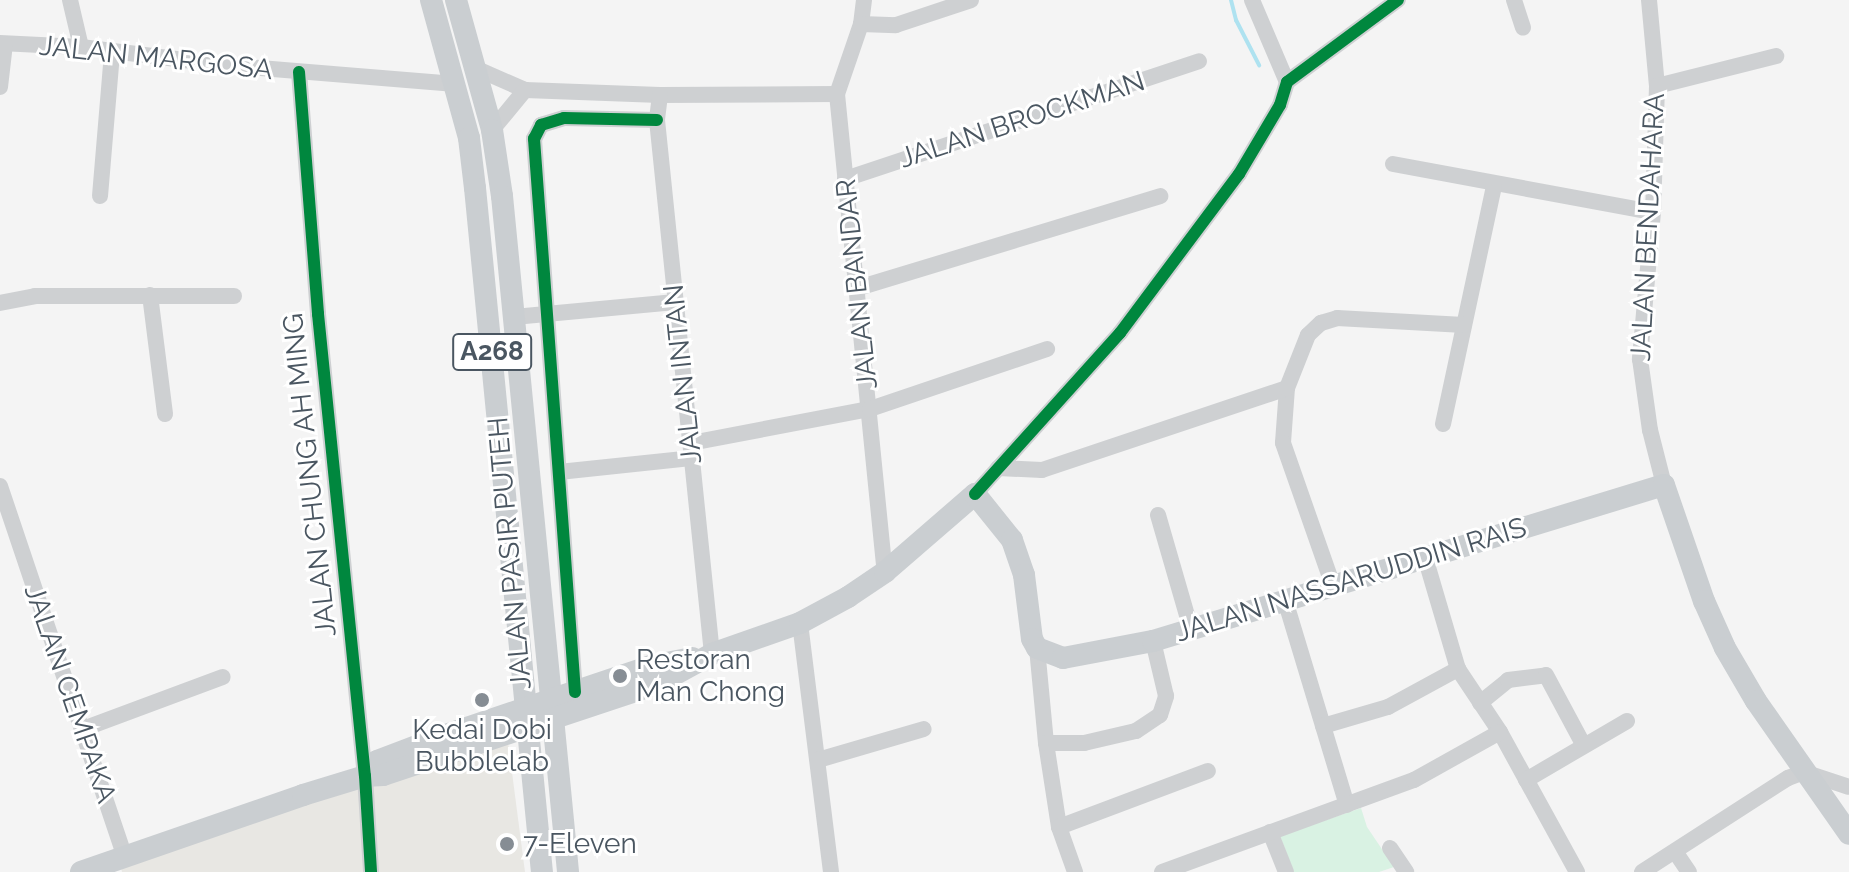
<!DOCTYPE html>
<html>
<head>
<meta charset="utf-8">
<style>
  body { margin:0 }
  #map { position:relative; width:1849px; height:872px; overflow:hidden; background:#f4f4f4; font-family:Raleway,sans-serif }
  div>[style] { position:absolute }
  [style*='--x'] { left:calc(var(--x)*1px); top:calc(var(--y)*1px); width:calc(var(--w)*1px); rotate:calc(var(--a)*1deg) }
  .commercial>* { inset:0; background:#e8e7e3 }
  .green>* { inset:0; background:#d9f2e3 }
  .stream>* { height:4px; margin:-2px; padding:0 2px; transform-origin:2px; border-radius:2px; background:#aee2f0 }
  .minor>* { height:16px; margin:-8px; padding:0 8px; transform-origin:8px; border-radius:8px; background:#ced0d2 }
  .major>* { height:22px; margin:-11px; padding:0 11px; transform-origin:11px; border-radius:11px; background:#caced1 }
  .cycleway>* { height:12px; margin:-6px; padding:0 6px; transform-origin:6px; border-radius:6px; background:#00873e }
  .dots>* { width:22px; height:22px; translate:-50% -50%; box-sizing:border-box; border:4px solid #fff; border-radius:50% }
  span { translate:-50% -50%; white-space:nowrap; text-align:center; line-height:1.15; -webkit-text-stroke:6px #fff; paint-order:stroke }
  .shield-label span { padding:2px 6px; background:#fff; border:2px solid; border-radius:6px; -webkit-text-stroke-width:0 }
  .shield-label { font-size:26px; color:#4a5661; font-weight:700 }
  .street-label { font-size:28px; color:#4a5661 }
  .poi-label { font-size:28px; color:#4a5661 }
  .left { translate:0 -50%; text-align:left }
</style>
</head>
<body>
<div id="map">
  <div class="commercial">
    <div style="clip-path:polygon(507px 734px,525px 872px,122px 872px,119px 859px)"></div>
  </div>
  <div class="green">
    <div style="clip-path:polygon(1361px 808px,1367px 827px,1394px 867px,1379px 872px,1294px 872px,1280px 836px)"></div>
  </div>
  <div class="stream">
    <div style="--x:1231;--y:0;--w:21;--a:76"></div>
    <div style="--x:1236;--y:20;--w:51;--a:62.9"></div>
  </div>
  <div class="minor">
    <div style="--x:70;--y:0;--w:48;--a:76.8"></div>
    <div style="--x:864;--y:0;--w:24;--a:97"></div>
    <div style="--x:861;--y:24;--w:74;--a:108.9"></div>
    <div style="--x:837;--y:94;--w:480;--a:84.3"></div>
    <div style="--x:1252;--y:0;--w:89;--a:66.9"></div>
    <div style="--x:1514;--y:0;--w:29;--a:72"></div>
    <div style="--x:1649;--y:0;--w:86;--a:84.7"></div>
    <div style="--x:1657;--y:86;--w:126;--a:91.8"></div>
    <div style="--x:1653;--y:212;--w:148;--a:95.1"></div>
    <div style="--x:1640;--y:359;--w:72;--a:82"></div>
    <div style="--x:1650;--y:430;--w:57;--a:75.7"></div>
    <div style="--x:861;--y:24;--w:35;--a:2"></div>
    <div style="--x:896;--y:25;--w:79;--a:-18.4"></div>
    <div style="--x:0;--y:43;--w:81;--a:2.8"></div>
    <div style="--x:81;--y:47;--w:144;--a:7.2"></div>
    <div style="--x:224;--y:65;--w:232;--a:4.7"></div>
    <div style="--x:475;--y:68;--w:55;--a:23.7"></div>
    <div style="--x:525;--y:90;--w:135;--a:2.1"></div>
    <div style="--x:660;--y:95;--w:177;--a:-0.3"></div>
    <div style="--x:299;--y:72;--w:243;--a:85.5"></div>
    <div style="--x:318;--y:314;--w:464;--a:84.2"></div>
    <div style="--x:365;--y:776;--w:96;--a:86.4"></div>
    <div style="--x:1657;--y:86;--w:123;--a:-14.1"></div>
    <div style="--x:0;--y:87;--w:43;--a:-83.4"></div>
    <div style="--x:660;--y:95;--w:25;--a:97"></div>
    <div style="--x:657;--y:120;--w:537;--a:84.12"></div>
    <div style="--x:492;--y:130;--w:52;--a:-50.5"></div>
    <div style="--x:1393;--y:164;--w:264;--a:10.5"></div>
    <div style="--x:845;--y:179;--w:373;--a:-18.4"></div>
    <div style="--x:100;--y:196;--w:144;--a:-85.2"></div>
    <div style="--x:858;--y:288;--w:316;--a:-16.9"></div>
    <div style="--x:150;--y:295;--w:120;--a:82.8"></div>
    <div style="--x:0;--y:303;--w:36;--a:-11"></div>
    <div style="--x:35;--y:296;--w:199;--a:0"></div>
    <div style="--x:514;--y:317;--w:162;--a:-5.3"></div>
    <div style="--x:1287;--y:388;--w:55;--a:94.2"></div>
    <div style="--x:1283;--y:443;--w:151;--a:70.7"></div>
    <div style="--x:1443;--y:424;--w:243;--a:-77.9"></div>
    <div style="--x:691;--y:443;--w:182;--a:-10.8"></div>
    <div style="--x:870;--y:409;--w:187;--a:-18.7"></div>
    <div style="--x:998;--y:468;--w:44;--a:2.6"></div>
    <div style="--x:1042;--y:470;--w:258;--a:-18.5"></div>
    <div style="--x:1287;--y:388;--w:57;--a:-68.4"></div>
    <div style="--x:1308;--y:335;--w:18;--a:-43"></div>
    <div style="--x:1321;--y:323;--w:17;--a:-17"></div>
    <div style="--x:1337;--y:318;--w:127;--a:3.2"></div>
    <div style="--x:559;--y:472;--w:135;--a:-6"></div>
    <div style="--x:0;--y:486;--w:391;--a:71.4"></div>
    <div style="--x:975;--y:494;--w:217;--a:-48"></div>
    <div style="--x:1120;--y:333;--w:199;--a:-53.2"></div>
    <div style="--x:1239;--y:174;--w:80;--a:-59.3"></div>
    <div style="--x:1280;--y:105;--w:24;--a:-73"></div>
    <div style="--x:1287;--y:82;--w:138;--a:-36.5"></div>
    <div style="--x:1158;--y:515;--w:119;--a:73.9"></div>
    <div style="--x:1425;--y:557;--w:117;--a:73.6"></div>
    <div style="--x:1458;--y:669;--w:76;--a:56.3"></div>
    <div style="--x:1500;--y:732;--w:160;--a:61.2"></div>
    <div style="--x:1285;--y:600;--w:214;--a:73.2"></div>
    <div style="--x:800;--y:623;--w:251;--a:82.9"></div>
    <div style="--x:1037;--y:648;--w:95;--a:84.6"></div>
    <div style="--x:1046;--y:743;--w:85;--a:81.2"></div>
    <div style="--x:1059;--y:827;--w:48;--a:70.4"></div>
    <div style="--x:575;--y:692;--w:555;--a:-94.24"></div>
    <div style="--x:534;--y:139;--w:16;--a:-63"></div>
    <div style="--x:541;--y:125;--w:24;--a:-17"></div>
    <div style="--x:564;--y:118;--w:93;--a:1.2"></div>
    <div style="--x:1480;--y:703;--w:36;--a:-39"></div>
    <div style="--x:1508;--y:680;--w:38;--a:-7"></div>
    <div style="--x:1546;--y:675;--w:78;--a:61.8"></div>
    <div style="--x:1323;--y:726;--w:68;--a:-16.3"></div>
    <div style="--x:1388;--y:707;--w:80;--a:-28.5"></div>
    <div style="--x:83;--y:729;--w:149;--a:-20.4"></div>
    <div style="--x:1046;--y:743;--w:38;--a:0"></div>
    <div style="--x:1084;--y:743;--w:53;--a:-13"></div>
    <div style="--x:1136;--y:731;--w:29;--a:-34"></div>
    <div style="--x:1160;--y:715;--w:20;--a:-72"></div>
    <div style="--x:1166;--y:696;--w:57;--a:-103.3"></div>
    <div style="--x:818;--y:760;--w:110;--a:-16.3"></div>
    <div style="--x:1526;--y:780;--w:117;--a:-30.3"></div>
    <div style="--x:1059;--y:827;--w:159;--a:-20.6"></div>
    <div style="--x:1270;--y:832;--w:43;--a:68.2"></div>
    <div style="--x:1390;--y:848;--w:29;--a:56"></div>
    <div style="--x:1676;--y:853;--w:23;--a:56"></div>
    <div style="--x:1162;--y:872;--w:268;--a:-20.1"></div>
    <div style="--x:1414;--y:780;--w:98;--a:-29.2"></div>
    <div style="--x:1642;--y:872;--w:174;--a:-32.8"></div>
    <div style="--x:1788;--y:778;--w:17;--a:-21"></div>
    <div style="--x:1804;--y:772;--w:47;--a:18.4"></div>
  </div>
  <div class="major">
    <div style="--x:431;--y:0;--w:143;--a:74.6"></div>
    <div style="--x:469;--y:138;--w:50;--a:83.2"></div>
    <div style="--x:475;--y:188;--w:687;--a:84.41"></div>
    <div style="--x:456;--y:0;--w:135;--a:74.5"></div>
    <div style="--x:492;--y:130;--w:67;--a:81.4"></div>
    <div style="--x:502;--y:196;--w:679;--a:84.42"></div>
    <div style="--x:365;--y:776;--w:19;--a:-51"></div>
    <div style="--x:377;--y:761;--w:71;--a:-20.7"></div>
    <div style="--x:443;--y:736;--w:219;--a:-18.6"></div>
    <div style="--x:651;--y:666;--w:42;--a:-11"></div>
    <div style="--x:81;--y:872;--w:235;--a:-19.1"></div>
    <div style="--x:303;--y:795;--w:65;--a:-17"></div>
    <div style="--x:365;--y:776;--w:18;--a:-3"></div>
    <div style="--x:383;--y:775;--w:289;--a:-18.4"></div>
    <div style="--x:657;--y:684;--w:63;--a:-28.6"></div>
    <div style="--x:712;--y:654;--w:93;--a:-19.4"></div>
    <div style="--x:800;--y:623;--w:55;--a:-28.4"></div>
    <div style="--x:848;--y:597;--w:45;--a:-34"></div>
    <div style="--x:885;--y:572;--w:119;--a:-40.9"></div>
    <div style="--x:975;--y:494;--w:59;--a:51.2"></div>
    <div style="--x:1012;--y:540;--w:37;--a:71"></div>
    <div style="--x:1024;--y:575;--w:64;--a:82.9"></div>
    <div style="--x:1032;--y:639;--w:10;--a:61"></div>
    <div style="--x:1037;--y:648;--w:28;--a:21"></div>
    <div style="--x:1063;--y:658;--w:92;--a:-10.7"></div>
    <div style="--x:1153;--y:641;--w:534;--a:-16.98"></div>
    <div style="--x:1664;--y:485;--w:123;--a:71"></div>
    <div style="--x:1704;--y:601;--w:51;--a:65.9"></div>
    <div style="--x:1725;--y:648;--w:61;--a:59.7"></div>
    <div style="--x:1756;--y:701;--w:162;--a:55"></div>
  </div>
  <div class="cycleway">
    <div style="--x:299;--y:72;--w:243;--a:85.5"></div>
    <div style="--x:318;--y:314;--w:464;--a:84.2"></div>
    <div style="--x:365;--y:776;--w:96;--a:86.4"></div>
    <div style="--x:975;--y:494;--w:217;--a:-48"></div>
    <div style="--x:1120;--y:333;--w:199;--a:-53.2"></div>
    <div style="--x:1239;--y:174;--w:80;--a:-59.3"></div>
    <div style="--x:1280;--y:105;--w:24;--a:-73"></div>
    <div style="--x:1287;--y:82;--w:138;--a:-36.5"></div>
    <div style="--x:575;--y:692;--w:555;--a:-94.24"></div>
    <div style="--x:534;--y:139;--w:16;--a:-63"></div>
    <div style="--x:541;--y:125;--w:24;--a:-17"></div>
    <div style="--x:564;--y:118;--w:93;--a:1.2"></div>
  </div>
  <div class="dots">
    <div style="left:620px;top:676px;background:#868d94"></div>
    <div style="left:482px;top:700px;background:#868d94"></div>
    <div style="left:507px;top:844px;background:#868d94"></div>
  </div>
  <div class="shield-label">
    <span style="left:492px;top:352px">A268</span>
  </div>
  <div class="street-label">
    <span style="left:156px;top:58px;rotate:6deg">JALAN MARGOSA</span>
    <span style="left:1022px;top:120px;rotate:-18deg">JALAN BROCKMAN</span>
    <span style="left:1648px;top:227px;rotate:-87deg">JALAN BENDAHARA</span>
    <span style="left:857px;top:284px;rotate:-96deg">JALAN BANDAR</span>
    <span style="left:683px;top:374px;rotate:-96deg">JALAN INTAN</span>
    <span style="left:310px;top:475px;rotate:-96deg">JALAN CHUNG AH MING</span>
    <span style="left:510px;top:553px;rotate:-95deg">JALAN PASIR PUTEH</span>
    <span style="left:1351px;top:580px;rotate:-17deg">JALAN NASSARUDDIN RAIS</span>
    <span style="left:70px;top:694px;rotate:71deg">JALAN CEMPAKA</span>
  </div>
  <div class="poi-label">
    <span class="left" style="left:636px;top:676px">Restoran<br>Man Chong</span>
    <span style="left:482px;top:746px">Kedai Dobi<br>Bubblelab</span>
    <span class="left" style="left:523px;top:844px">7-Eleven</span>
  </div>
</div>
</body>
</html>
